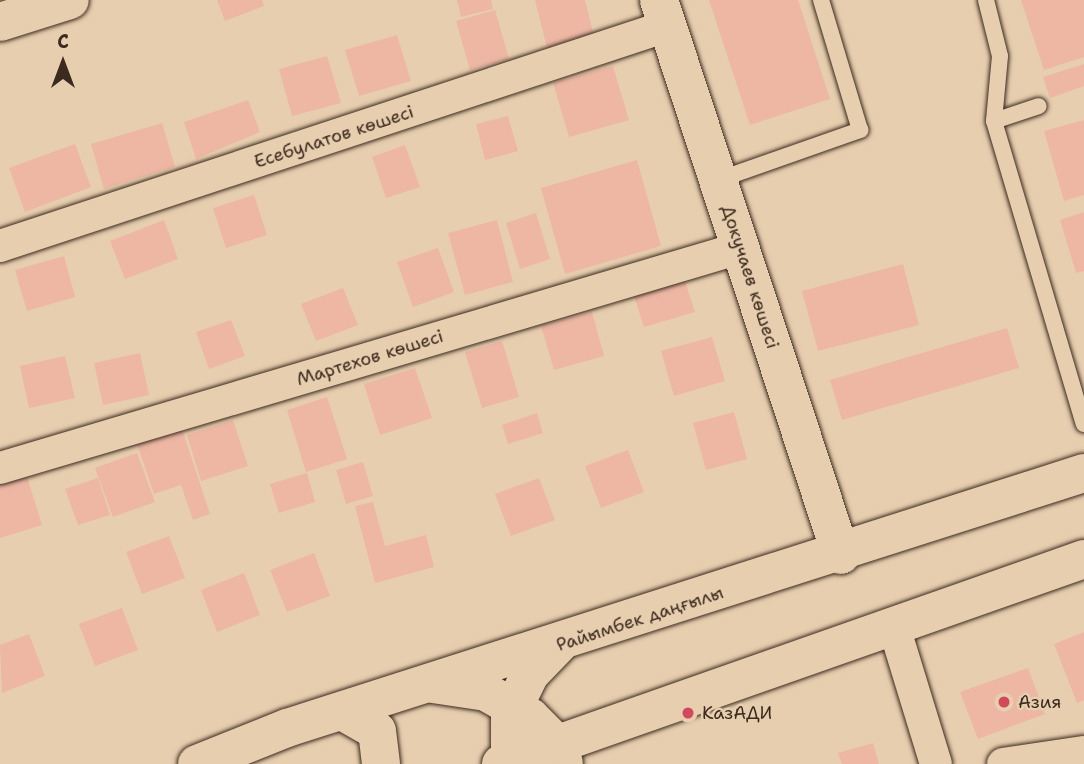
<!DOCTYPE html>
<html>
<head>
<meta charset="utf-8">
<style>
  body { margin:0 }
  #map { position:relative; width:1084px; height:764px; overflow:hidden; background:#e7ceaf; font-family:"Shantell Sans",sans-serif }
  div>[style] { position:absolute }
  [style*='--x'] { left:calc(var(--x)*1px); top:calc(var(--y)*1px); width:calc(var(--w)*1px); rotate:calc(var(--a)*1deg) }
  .building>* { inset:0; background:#edb7a4 }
  .roads { filter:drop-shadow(0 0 2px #3b2a1e) drop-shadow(0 0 2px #3b2a1e) }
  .service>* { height:16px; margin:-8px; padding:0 8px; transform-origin:8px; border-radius:8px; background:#e7ceaf }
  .minor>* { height:32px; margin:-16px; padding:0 16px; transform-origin:16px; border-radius:16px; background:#e7ceaf }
  .tertiary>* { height:38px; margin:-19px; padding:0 19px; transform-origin:19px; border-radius:19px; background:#e7ceaf }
  .secondary>* { height:38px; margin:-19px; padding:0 19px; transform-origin:19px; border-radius:19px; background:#e7ceaf }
  .primary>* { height:38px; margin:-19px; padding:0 19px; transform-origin:19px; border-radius:19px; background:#e7ceaf }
  .dots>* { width:19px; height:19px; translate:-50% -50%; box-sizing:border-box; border:4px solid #e7ceaf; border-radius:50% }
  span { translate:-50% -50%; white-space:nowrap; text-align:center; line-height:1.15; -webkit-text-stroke:5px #e7ceaf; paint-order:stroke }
  .street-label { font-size:18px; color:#3b2a1e }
  .poi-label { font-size:18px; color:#3b2a1e }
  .left { translate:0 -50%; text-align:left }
  .north { position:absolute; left:28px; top:28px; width:70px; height:70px; -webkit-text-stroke:5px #e7ceaf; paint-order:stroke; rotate:0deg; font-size:19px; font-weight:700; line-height:28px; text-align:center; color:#3b2a1e }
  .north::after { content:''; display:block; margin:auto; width:24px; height:32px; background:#3b2a1e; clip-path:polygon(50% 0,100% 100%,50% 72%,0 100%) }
</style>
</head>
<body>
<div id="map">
  <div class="building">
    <div style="clip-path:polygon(217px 0,262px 0,264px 6px,225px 21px)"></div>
    <div style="clip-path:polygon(457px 0,491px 0,493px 9px,461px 17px)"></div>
    <div style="clip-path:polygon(535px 0,585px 0,595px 40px,548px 52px)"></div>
    <div style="clip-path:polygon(709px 0,798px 0,830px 99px,750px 125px)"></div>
    <div style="clip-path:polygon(1021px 0,1084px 0,1084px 57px,1044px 70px)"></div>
    <div style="clip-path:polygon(495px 10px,509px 59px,470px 70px,456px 21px)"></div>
    <div style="clip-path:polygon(397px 35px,411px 81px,359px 96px,345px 50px)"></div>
    <div style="clip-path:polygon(327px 56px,341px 103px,292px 116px,279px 69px)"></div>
    <div style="clip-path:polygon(1084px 64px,1084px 86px,1050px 98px,1043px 77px)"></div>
    <div style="clip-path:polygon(613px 66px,629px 120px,569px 137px,553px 83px)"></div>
    <div style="clip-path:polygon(248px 100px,260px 132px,196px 159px,184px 122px)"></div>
    <div style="clip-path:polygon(508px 116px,518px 151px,485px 160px,476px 124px)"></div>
    <div style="clip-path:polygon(1084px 120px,1084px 195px,1064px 201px,1044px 131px)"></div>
    <div style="clip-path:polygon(162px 123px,175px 167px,104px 189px,91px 144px)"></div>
    <div style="clip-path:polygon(75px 144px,91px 187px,25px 212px,9px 168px)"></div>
    <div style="clip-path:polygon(405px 145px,420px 187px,386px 198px,372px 157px)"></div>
    <div style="clip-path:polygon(637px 160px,661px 246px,565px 274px,541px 188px)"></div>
    <div style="clip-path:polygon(254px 195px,267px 235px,226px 248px,213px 208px)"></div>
    <div style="clip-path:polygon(1084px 212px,1084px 271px,1076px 273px,1060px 220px)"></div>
    <div style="clip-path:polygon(536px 213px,550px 259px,520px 269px,506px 223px)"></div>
    <div style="clip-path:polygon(164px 220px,178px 259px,125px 279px,110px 241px)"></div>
    <div style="clip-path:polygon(497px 220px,513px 282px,465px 295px,448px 233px)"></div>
    <div style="clip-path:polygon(438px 248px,454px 292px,413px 307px,397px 262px)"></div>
    <div style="clip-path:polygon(64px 256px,75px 297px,27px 311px,15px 270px)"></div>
    <div style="clip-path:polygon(903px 264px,919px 325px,818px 351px,802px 291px)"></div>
    <div style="clip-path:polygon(684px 278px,695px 312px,644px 327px,633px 293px)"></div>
    <div style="clip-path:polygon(343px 288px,358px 325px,316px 341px,301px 304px)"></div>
    <div style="clip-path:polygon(592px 312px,604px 356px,554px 370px,541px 326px)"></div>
    <div style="clip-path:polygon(231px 320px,245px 356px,209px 369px,196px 332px)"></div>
    <div style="clip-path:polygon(1007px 328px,1019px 368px,842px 420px,830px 380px)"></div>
    <div style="clip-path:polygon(712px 337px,725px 381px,674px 396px,661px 351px)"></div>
    <div style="clip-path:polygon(502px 341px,519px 397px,482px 408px,465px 352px)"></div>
    <div style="clip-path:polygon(140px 353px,149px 395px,103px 405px,94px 363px)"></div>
    <div style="clip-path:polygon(65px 356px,75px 398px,29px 408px,20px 366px)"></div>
    <div style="clip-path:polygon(415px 368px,432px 418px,380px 435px,364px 384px)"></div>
    <div style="clip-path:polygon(327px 397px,347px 459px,306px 472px,287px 410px)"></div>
    <div style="clip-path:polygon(734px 412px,747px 459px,706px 470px,693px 423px)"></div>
    <div style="clip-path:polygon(537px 413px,543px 433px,508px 444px,502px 425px)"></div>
    <div style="clip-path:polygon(233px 420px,248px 466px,201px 481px,187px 435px)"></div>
    <div style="clip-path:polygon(182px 429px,210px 514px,193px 520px,181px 485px,154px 494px,137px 444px)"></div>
    <div style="clip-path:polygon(628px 450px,644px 492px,601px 508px,585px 466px)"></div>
    <div style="clip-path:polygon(137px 453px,155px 502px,113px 517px,95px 468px)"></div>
    <div style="clip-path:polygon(363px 462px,373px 496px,346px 504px,336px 470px)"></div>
    <div style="clip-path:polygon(25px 470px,42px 525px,0 538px,0 478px)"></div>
    <div style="clip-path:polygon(307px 473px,315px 502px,279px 513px,270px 484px)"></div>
    <div style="clip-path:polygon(98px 478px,110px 515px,78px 525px,65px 489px)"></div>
    <div style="clip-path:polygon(539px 478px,555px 520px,511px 536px,495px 494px)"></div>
    <div style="clip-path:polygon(373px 502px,385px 546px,426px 535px,434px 567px,375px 583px,355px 506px)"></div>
    <div style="clip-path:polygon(169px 536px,185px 578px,142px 594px,126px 552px)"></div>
    <div style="clip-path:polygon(314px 553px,330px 596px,287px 612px,270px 570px)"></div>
    <div style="clip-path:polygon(244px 573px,260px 615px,217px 632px,201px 590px)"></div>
    <div style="clip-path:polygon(122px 608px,138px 650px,95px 666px,79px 624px)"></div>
    <div style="clip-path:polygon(1084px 632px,1084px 700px,1077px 703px,1054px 644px)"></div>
    <div style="clip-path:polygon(29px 634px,45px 676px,2px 693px,0 645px)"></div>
    <div style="clip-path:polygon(1028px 668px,1045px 714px,978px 739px,960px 692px)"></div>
    <div style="clip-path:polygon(873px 743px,879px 764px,842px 764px,838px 753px)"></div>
  </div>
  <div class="roads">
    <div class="service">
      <div style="--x:986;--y:0;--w:58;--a:76"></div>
      <div style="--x:1000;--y:56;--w:65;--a:95.3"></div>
      <div style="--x:994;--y:121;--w:316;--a:73.5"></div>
      <div style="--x:994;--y:121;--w:47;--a:-18.4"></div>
      <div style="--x:718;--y:180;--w:151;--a:-19.4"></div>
      <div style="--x:860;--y:130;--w:136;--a:-106.7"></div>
    </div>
    <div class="minor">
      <div style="--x:0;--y:246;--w:702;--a:-18.25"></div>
      <div style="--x:0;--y:468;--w:772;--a:-16.56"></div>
      <div style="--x:895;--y:630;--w:140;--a:73"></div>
      <div style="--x:1003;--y:764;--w:82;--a:-8.4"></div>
    </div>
    <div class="tertiary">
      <div style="--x:659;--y:0;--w:584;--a:71.84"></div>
      <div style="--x:0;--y:22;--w:73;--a:-17.4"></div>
    </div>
    <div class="secondary">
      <div style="--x:433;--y:684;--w:54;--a:8.6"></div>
      <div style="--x:486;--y:692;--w:51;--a:29.6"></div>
      <div style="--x:530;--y:717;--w:42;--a:45"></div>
      <div style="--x:560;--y:747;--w:17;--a:77"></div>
      <div style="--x:510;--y:764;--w:49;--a:-90"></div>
      <div style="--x:510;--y:715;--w:46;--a:-64"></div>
      <div style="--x:530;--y:674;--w:42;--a:-46"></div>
    </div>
    <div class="primary">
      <div style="--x:342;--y:711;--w:40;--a:29.7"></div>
      <div style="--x:377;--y:731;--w:33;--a:83"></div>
      <div style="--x:197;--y:764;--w:97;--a:-21.8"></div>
      <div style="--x:287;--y:728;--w:837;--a:-17.74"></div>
      <div style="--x:501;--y:764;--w:618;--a:-19.37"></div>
    </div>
  </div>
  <div class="dots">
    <div style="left:1004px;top:702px;background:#d1495b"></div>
    <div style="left:688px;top:713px;background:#d1495b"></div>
  </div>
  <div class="street-label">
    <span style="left:334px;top:137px;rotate:-18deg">Есебулатов көшесі</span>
    <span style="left:750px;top:277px;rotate:72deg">Докучаев көшесі</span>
    <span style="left:370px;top:358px;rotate:-17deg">Мартехов көшесі</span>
    <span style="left:640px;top:619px;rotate:-18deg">Райымбек даңғылы</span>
  </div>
  <div class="poi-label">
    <span class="left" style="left:1018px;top:702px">Азия</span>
    <span class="left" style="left:702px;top:713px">КазАДИ</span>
  </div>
  <div class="north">С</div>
</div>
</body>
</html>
